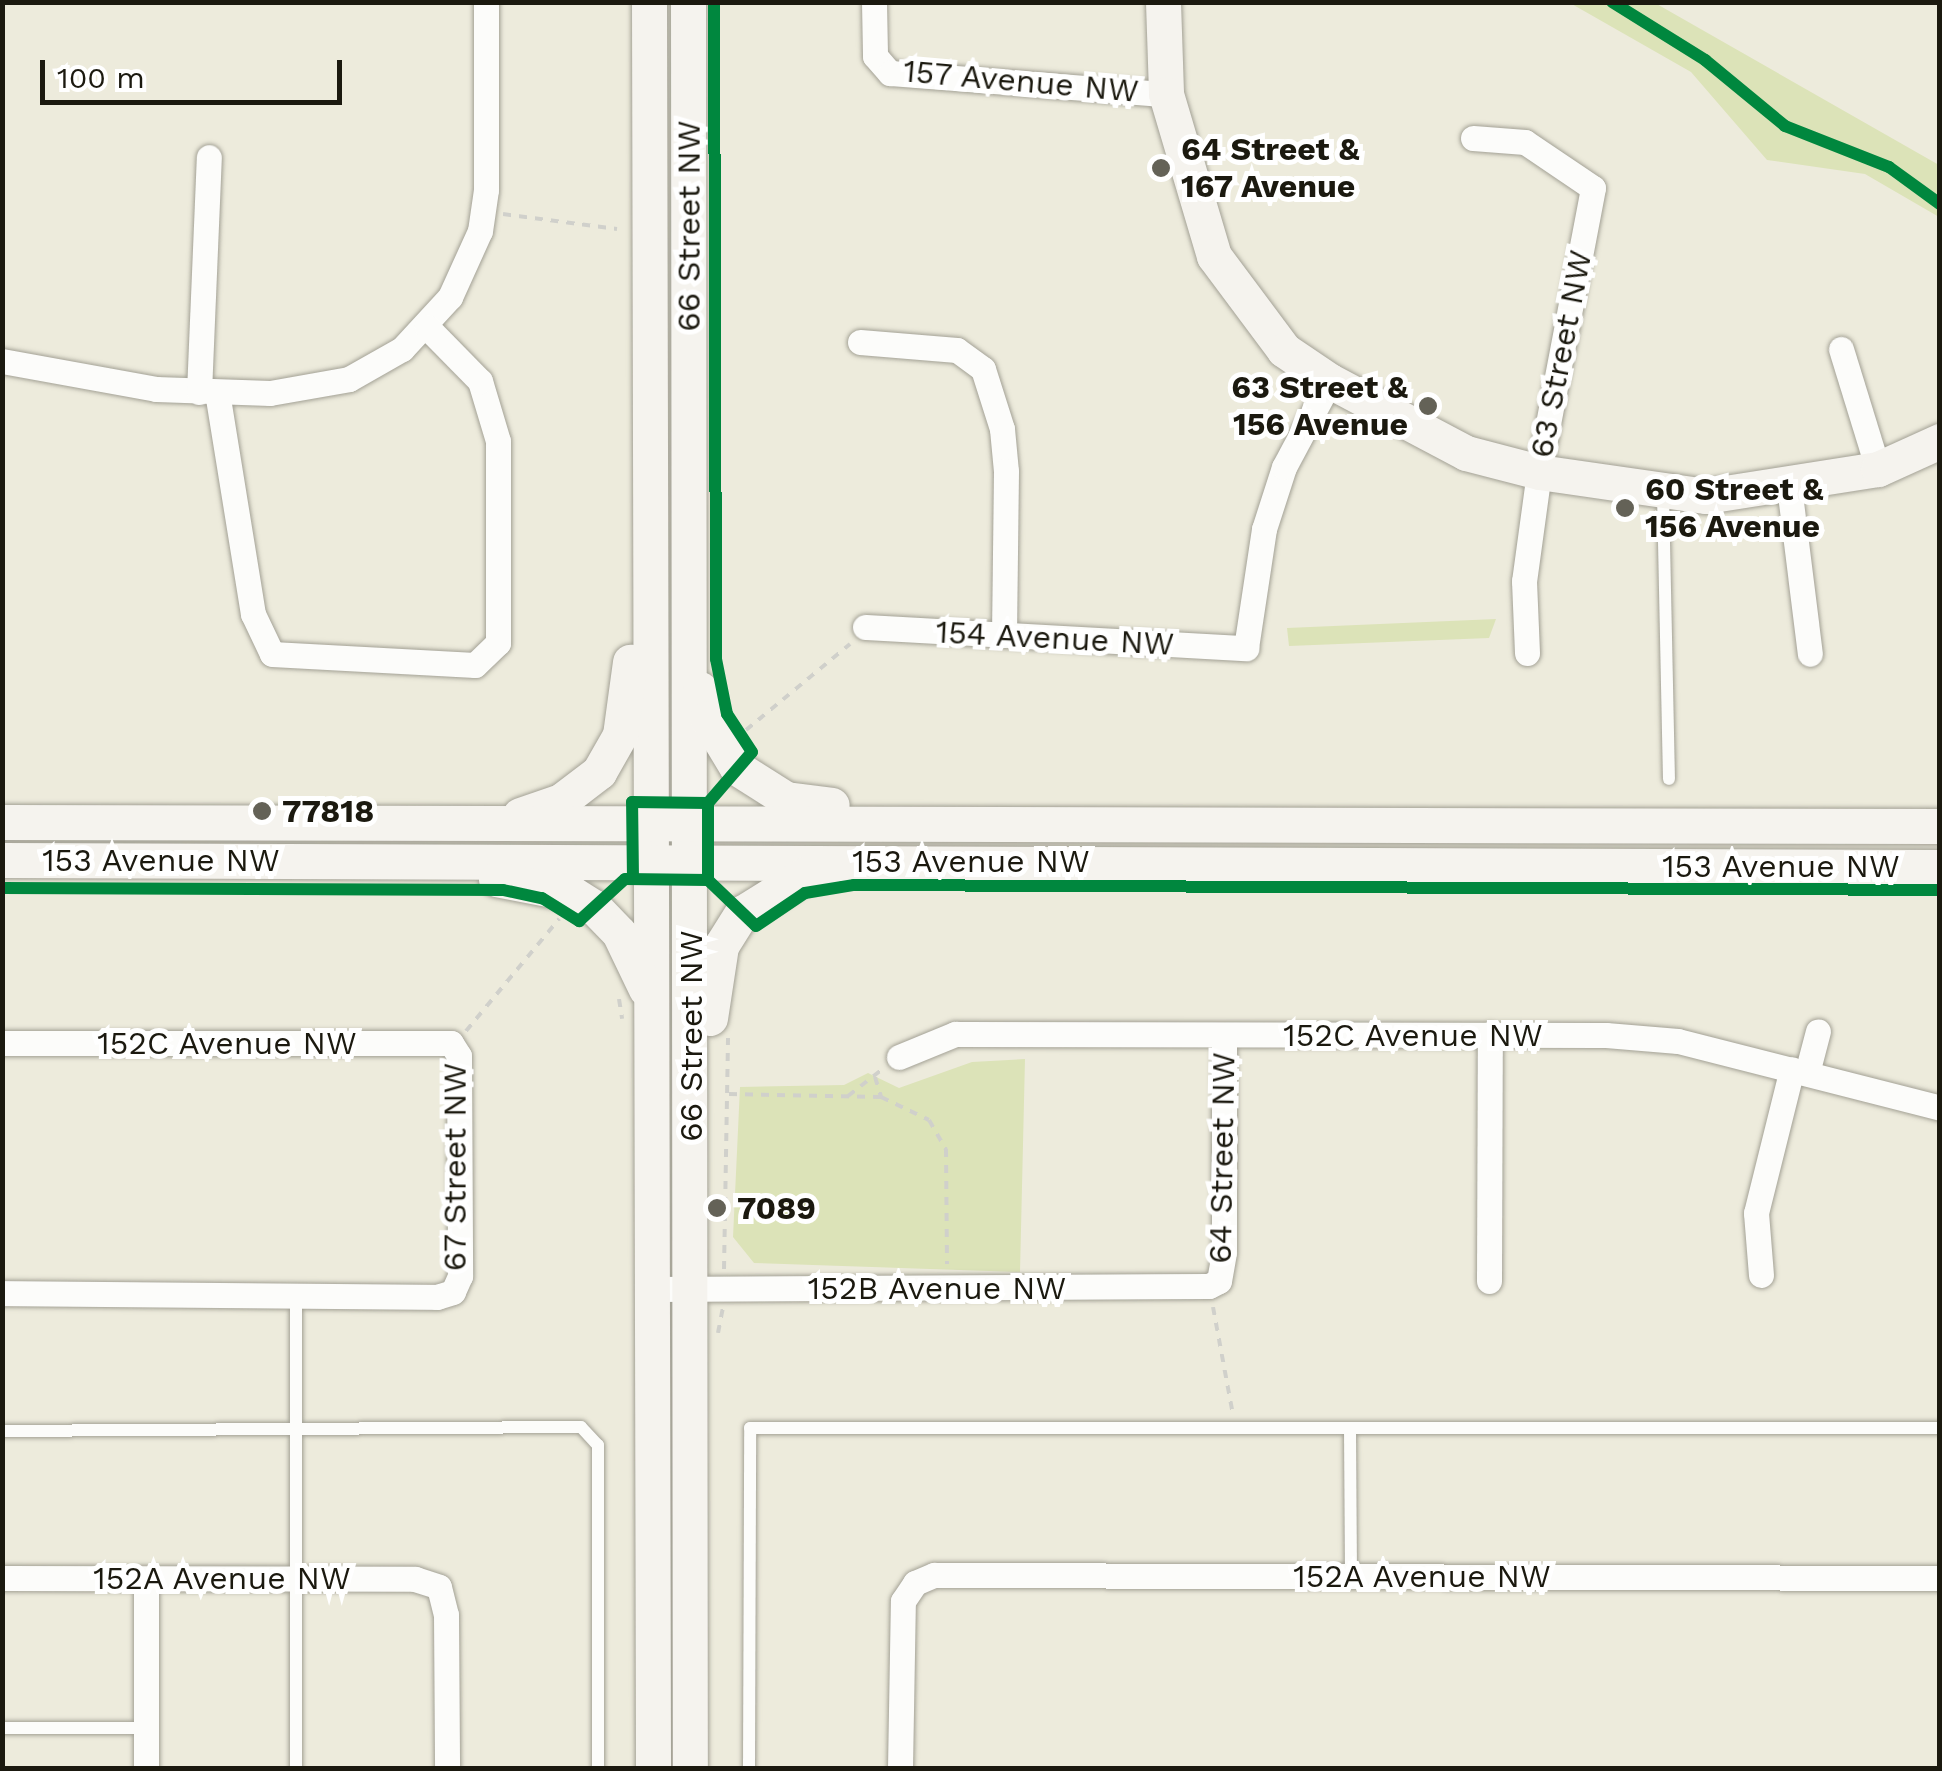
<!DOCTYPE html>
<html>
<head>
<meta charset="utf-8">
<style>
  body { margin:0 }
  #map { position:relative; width:1942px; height:1771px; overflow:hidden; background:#edebdc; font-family:"Work Sans",sans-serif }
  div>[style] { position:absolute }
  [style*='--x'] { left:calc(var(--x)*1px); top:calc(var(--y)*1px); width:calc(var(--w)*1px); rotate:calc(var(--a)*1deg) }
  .green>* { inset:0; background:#dce3b8 }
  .path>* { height:4px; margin-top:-2px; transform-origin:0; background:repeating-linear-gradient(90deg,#d0d0cb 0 8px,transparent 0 16px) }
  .roads { filter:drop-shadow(0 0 2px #a3a195) drop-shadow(0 0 2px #a3a195) }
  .lane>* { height:12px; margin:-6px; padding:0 6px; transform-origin:6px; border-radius:6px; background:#fcfcfa }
  .street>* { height:25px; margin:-12.5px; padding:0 12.5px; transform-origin:12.5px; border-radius:12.5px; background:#fcfcfa }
  .secondary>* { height:35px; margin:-17.5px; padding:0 17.5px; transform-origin:17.5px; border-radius:17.5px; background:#f5f3ee }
  .cycleway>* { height:12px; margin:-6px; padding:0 6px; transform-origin:6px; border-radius:6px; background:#00873e }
  .dots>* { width:28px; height:28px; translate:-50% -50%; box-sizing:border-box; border:5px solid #fff; border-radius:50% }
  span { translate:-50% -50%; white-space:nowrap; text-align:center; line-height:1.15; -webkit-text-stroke:10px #fff; paint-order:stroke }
  .street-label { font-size:32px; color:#1b190f }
  .poi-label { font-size:32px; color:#1b190f; font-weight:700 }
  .left { translate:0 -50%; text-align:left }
  .right { translate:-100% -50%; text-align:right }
  .frame { position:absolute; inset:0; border:5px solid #1b190f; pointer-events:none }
  .scale { position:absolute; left:40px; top:60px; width:302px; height:45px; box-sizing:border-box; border:5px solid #1b190f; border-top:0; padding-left:12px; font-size:30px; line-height:35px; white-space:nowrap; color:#1b190f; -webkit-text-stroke:8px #fff; paint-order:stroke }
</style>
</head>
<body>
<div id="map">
  <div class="green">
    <div style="clip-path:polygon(1570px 3px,1655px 3px,1939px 165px,1939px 217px,1865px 174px,1767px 160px,1691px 72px)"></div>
    <div style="clip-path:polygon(1496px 619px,1489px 638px,1289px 646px,1287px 628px)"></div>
    <div style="clip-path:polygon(1025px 1059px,1020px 1272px,754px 1263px,733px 1237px,740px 1087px,844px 1085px,868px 1073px,899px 1088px,972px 1062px)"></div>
  </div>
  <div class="path">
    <div style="--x:503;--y:214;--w:115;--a:7.5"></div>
    <div style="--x:746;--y:730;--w:135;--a:-39.6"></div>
    <div style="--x:619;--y:999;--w:20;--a:81"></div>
    <div style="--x:466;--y:1031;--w:146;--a:-50.3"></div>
    <div style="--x:875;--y:1077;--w:21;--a:73"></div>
    <div style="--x:729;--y:1094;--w:152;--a:1.1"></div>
    <div style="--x:881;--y:1097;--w:53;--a:25.6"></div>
    <div style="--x:929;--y:1120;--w:34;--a:60"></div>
    <div style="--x:946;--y:1149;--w:115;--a:89.5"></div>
    <div style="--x:848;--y:1096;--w:41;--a:-38"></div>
    <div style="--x:724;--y:1269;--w:231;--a:-89"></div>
    <div style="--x:1213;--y:1307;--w:105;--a:79.5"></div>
    <div style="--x:718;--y:1333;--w:25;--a:-79"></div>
  </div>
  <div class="roads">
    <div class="lane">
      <div style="--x:1663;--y:494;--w:285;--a:88.8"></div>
      <div style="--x:296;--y:1293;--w:475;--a:90"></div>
      <div style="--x:1350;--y:1430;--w:146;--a:89.6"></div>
      <div style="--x:2;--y:1431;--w:579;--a:-0.4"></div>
      <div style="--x:581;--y:1427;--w:25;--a:47"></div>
      <div style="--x:598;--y:1445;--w:323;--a:90"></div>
      <div style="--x:2;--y:1728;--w:144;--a:0"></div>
      <div style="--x:749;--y:1768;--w:340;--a:-89.8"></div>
      <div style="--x:750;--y:1428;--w:1190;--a:0"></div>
    </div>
    <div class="street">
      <div style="--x:874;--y:2;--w:54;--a:88.9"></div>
      <div style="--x:875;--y:56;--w:23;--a:49"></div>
      <div style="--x:890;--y:73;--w:277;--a:4.4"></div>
      <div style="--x:1473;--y:138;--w:52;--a:4.4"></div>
      <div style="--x:1525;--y:142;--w:82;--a:34.1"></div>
      <div style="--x:1593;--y:188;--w:289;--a:100.8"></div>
      <div style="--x:1539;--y:472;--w:110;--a:97.8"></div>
      <div style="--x:1524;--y:581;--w:72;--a:87.6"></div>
      <div style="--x:860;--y:342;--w:97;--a:4.7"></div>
      <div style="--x:957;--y:350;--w:32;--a:36"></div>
      <div style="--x:983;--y:369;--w:63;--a:72.4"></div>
      <div style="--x:1002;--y:429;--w:42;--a:84.6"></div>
      <div style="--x:1006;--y:471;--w:164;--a:90.7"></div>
      <div style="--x:1841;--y:349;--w:126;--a:72.9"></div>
      <div style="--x:2;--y:361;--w:157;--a:10.3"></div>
      <div style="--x:156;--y:389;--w:114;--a:2"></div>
      <div style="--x:270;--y:393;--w:80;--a:-10"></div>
      <div style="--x:349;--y:379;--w:61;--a:-29.5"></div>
      <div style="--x:402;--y:349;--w:71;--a:-47.3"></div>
      <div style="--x:450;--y:297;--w:72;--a:-65.6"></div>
      <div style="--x:480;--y:231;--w:41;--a:-81.7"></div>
      <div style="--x:486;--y:190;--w:188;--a:-90"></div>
      <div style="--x:199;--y:392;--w:235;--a:-87.6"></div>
      <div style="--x:217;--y:392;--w:225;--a:80.8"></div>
      <div style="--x:253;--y:614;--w:44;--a:64.6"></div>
      <div style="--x:272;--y:654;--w:203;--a:3.1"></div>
      <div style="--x:475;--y:665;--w:32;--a:-44"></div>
      <div style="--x:498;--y:643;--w:202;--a:-90"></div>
      <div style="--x:498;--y:441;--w:63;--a:-106.7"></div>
      <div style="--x:480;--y:381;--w:76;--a:-134.5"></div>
      <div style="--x:1789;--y:486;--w:169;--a:82.9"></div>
      <div style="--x:865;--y:627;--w:382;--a:3.2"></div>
      <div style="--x:1246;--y:648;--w:120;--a:-81.4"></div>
      <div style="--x:1264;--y:529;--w:65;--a:-72.1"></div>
      <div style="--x:1284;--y:467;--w:98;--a:-61.9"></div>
      <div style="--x:2;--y:1043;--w:449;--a:0"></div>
      <div style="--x:451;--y:1043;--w:15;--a:58"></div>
      <div style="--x:459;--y:1056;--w:220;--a:89.7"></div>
      <div style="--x:460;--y:1276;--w:17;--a:114"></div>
      <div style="--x:453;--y:1292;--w:17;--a:163"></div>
      <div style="--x:437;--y:1297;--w:435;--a:-179.5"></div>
      <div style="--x:899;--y:1057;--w:61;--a:-22.3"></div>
      <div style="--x:955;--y:1034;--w:651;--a:0.09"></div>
      <div style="--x:1606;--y:1035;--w:72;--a:4.8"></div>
      <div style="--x:1678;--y:1041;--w:270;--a:14.3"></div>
      <div style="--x:1807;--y:1073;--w:43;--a:-75.3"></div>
      <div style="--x:1761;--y:1275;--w:62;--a:-94.6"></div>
      <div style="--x:1756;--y:1213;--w:148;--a:-76"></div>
      <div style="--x:1489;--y:1281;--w:247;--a:-89.8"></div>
      <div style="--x:653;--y:1289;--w:556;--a:-0.31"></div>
      <div style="--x:1209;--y:1286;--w:11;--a:-27"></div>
      <div style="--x:1219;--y:1281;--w:29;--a:-80"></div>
      <div style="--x:1224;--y:1252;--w:217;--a:-90"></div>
      <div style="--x:2;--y:1578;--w:413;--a:0.1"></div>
      <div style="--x:415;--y:1579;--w:25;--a:18"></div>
      <div style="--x:439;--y:1587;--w:29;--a:76"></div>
      <div style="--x:446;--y:1615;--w:153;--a:89.6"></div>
      <div style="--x:146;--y:1579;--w:189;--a:90"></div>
      <div style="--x:900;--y:1768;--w:167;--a:-89"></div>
      <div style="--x:903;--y:1601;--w:22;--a:-56"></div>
      <div style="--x:915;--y:1583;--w:21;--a:-23"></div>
      <div style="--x:934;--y:1575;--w:1006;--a:0.17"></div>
    </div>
    <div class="secondary">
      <div style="--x:649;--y:2;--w:1766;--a:89.87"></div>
      <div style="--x:688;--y:2;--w:1766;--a:89.94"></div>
      <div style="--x:1163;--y:2;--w:92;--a:88.1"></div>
      <div style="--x:1166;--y:94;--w:169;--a:73.5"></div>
      <div style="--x:1214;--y:256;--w:117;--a:53.3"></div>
      <div style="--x:1284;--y:350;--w:55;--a:34"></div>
      <div style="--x:1330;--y:381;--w:154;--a:27.9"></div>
      <div style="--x:1466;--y:453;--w:75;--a:14.6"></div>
      <div style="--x:1539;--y:472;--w:169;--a:8.2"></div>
      <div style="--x:1706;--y:496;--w:174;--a:-8.9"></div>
      <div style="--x:1878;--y:469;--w:68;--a:-24.3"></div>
      <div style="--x:700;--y:689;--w:30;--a:76"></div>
      <div style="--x:707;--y:718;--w:58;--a:59"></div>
      <div style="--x:737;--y:768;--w:58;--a:32.3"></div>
      <div style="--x:786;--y:799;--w:46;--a:7.4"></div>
      <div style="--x:520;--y:815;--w:43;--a:-18.9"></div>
      <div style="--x:561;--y:801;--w:48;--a:-37.3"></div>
      <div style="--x:599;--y:772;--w:43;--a:-60.4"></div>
      <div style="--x:620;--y:735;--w:74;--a:-82.2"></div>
      <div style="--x:2;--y:822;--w:1938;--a:0.12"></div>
      <div style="--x:2;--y:860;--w:1938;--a:0.21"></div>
      <div style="--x:496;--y:879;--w:78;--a:11"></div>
      <div style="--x:573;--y:894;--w:25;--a:32"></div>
      <div style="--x:594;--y:907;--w:36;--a:46"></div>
      <div style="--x:619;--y:933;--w:62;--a:64.3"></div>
      <div style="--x:710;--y:1018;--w:73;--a:-81.3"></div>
      <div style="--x:721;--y:946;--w:39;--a:-58"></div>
      <div style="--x:742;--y:913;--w:74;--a:-31.8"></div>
      <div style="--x:805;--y:874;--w:21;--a:-11"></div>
    </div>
  </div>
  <div class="cycleway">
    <div style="--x:1612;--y:2;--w:110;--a:31.9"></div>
    <div style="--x:1705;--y:60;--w:104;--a:39.5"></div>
    <div style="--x:1785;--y:126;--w:112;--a:21.5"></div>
    <div style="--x:1889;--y:167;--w:63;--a:36"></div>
    <div style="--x:633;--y:879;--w:77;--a:-90.7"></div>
    <div style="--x:632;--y:802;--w:76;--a:0.8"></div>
    <div style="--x:708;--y:880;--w:77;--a:-90"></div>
    <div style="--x:708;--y:803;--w:67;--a:-49.2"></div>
    <div style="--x:752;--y:752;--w:45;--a:-123.3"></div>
    <div style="--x:727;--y:714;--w:56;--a:-101.3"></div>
    <div style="--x:716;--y:659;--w:657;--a:-90.17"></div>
    <div style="--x:2;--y:888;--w:501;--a:0.23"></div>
    <div style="--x:503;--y:890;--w:40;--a:12"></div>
    <div style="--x:542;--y:898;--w:44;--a:31.9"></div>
    <div style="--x:579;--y:921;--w:62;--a:-42.4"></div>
    <div style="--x:625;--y:879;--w:83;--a:0.7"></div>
    <div style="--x:708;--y:880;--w:66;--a:43.8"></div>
    <div style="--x:756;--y:926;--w:59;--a:-34"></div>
    <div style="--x:805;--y:893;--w:50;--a:-9.3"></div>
    <div style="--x:854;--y:885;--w:1086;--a:0.26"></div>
  </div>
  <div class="dots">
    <div style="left:1161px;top:168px;background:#646257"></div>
    <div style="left:1428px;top:406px;background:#646257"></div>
    <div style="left:1625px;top:508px;background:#646257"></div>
    <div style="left:262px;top:811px;background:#646257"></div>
    <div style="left:717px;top:1208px;background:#646257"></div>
  </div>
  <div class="street-label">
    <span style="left:1021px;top:81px;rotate:5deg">157 Avenue NW</span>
    <span style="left:689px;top:226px;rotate:-90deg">66 Street NW</span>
    <span style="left:1561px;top:354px;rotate:-79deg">63 Street NW</span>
    <span style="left:1055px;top:638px;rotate:3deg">154 Avenue NW</span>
    <span style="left:161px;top:860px">153 Avenue NW</span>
    <span style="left:971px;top:861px">153 Avenue NW</span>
    <span style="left:1781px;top:866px">153 Avenue NW</span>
    <span style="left:1413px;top:1035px">152C Avenue NW</span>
    <span style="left:691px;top:1036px;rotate:-90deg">66 Street NW</span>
    <span style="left:227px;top:1043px">152C Avenue NW</span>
    <span style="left:1222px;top:1158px;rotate:-89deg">64 Street NW</span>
    <span style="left:455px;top:1167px;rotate:-90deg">67 Street NW</span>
    <span style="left:937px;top:1288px">152B Avenue NW</span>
    <span style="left:1422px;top:1576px">152A Avenue NW</span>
    <span style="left:222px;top:1578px">152A Avenue NW</span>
  </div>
  <div class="poi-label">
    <span class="left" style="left:1181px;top:168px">64 Street &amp;<br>167 Avenue</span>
    <span class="right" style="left:1408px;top:406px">63 Street &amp;<br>156 Avenue</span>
    <span class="left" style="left:1645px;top:508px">60 Street &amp;<br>156 Avenue</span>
    <span class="left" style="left:282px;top:811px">77818</span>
    <span class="left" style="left:737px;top:1208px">7089</span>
  </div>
  <div class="frame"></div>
  <div class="scale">100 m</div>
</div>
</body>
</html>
